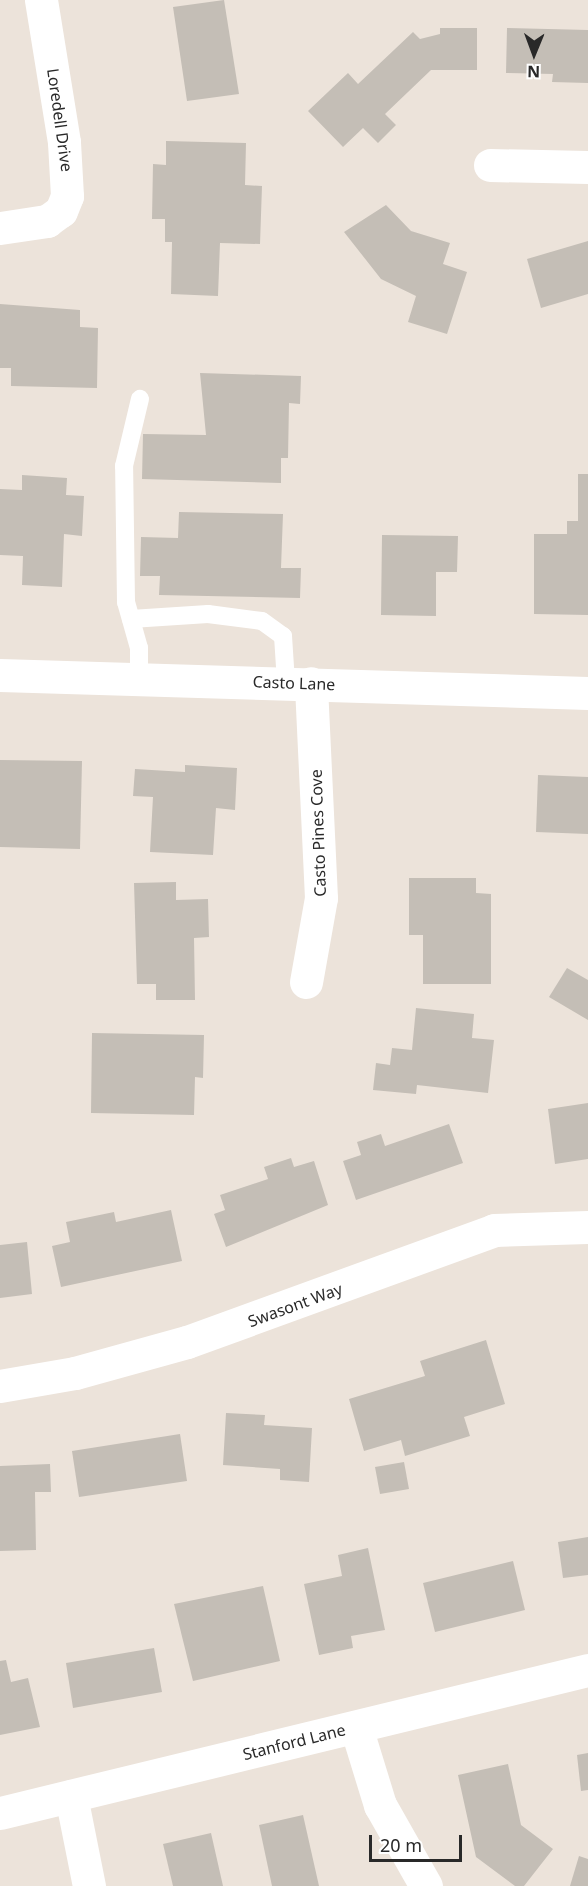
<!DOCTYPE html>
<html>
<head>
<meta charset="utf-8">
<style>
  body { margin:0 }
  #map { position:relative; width:588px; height:1886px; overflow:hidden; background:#ece3da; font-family:"Noto Sans",sans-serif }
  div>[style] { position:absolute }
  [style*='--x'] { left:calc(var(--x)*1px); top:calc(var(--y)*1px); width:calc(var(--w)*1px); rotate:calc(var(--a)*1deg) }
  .building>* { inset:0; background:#c4beb6 }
  .service>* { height:18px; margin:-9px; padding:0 9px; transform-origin:9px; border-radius:9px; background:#fff }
  .minor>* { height:33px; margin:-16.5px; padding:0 16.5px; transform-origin:16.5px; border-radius:16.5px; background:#fff }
  .tertiary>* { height:33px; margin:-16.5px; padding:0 16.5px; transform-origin:16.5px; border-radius:16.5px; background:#fff }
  span { translate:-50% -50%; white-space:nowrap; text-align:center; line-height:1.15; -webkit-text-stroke:4.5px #fff; paint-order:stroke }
  .street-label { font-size:16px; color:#292929 }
  .north { position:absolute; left:504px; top:24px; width:60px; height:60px; -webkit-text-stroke:4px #fff; paint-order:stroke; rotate:181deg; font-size:16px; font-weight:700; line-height:24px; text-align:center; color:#292929 }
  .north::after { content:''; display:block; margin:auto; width:21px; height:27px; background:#292929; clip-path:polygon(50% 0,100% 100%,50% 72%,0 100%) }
  .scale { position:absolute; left:369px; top:1835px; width:93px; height:27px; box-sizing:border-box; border:3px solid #292929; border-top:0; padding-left:8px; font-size:18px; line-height:21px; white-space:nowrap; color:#292929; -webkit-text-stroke:4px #fff; paint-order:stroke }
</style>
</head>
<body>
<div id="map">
  <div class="building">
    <div style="clip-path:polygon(224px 0,239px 94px,187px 101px,173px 7px)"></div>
    <div style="clip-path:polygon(440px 28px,477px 28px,477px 70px,431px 70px,385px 114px,396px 125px,378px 143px,363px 128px,343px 147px,308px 111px,348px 73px,358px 84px,413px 32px,420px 39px,440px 34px)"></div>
    <div style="clip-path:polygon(507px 28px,588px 30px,588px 83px,552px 82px,553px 74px,506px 73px)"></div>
    <div style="clip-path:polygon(166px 141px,246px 143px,245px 185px,262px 186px,260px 244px,220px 243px,218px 296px,171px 294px,172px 242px,165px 242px,165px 219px,152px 219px,153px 164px,166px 165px)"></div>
    <div style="clip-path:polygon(386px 205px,411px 231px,450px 243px,443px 264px,467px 272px,447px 334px,408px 322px,416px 296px,381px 279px,344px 232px)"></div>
    <div style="clip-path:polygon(588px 241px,588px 294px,541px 308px,527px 259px)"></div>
    <div style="clip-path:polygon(0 304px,80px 310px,80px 327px,98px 328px,97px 388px,11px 386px,11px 368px,0 368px)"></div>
    <div style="clip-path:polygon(200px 373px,301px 376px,300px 404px,289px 403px,288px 458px,281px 458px,281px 483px,142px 479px,143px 434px,206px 435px)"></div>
    <div style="clip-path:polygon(578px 474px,588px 474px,588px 615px,534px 614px,534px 534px,567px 534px,567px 521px,578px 521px)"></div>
    <div style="clip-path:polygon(22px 475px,67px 478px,66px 495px,84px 496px,82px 536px,64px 534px,62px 587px,22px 585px,23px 556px,0 555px,0 489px,22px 490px)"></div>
    <div style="clip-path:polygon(179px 512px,283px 514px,281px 568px,301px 568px,300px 598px,159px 595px,160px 576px,140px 576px,141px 537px,178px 538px)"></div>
    <div style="clip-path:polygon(382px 535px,458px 536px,457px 572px,436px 572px,436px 616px,381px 615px)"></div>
    <div style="clip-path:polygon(0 760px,82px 761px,80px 849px,0 847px)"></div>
    <div style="clip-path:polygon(185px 765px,237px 768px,235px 810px,216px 808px,213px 855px,150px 852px,153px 797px,133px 796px,135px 769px,185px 772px)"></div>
    <div style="clip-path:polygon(538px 775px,588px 777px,588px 834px,536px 832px)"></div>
    <div style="clip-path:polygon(409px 878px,476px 878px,476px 893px,491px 894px,491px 984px,423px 984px,423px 935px,409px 935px)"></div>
    <div style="clip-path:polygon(176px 882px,176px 900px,208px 899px,209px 937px,194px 938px,195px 1000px,156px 1000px,156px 984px,137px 984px,134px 883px)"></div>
    <div style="clip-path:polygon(567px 968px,588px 980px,588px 1020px,549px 997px)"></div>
    <div style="clip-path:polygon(416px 1008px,474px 1014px,472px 1038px,494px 1040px,488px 1093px,417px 1085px,416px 1094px,373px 1090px,376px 1063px,390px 1065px,392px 1048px,412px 1050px)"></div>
    <div style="clip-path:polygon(92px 1033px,204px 1035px,203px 1078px,195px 1077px,194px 1115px,91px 1113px)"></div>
    <div style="clip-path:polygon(588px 1103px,588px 1159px,555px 1164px,548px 1109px)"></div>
    <div style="clip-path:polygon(449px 1124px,463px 1163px,356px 1200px,343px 1161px,361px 1155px,357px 1142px,381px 1134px,385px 1146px)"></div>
    <div style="clip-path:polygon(291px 1158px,294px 1167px,314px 1161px,328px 1205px,226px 1247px,214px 1214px,225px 1210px,220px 1195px,268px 1179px,264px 1167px)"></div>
    <div style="clip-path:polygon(171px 1210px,182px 1261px,61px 1287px,52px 1246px,70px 1242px,66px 1222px,114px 1212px,116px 1222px)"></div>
    <div style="clip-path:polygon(27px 1242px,32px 1294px,0 1298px,0 1245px)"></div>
    <div style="clip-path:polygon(486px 1340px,505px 1404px,464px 1417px,470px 1436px,405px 1456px,401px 1440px,364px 1451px,349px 1399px,425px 1376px,420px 1361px)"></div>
    <div style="clip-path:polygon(226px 1413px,265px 1415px,264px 1425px,312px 1428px,309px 1482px,280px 1480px,280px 1469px,223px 1465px)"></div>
    <div style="clip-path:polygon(180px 1434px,187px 1481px,79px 1497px,72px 1451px)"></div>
    <div style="clip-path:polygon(404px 1462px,409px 1489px,380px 1494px,375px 1467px)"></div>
    <div style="clip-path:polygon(50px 1464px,51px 1492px,35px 1492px,36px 1550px,0 1551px,0 1466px)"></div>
    <div style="clip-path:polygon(588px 1537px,588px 1575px,563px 1578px,558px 1542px)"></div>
    <div style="clip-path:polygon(368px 1548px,385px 1630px,351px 1636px,353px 1648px,319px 1655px,304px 1584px,342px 1576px,338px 1555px)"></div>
    <div style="clip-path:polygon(513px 1561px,525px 1610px,435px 1632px,423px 1583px)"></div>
    <div style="clip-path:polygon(263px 1586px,280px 1661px,193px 1681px,174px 1604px)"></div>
    <div style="clip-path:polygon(154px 1648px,162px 1692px,73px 1708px,66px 1663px)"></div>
    <div style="clip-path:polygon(6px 1660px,11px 1682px,28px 1678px,40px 1727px,0 1735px,0 1661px)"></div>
    <div style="clip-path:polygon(588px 1753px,588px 1790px,581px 1791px,577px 1755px)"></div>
    <div style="clip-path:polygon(508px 1764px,521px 1825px,553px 1849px,524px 1886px,515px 1886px,476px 1857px,458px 1775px)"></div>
    <div style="clip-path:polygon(303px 1815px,319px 1886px,272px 1886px,259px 1825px)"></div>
    <div style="clip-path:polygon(211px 1833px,223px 1886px,173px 1886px,163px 1844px)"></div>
    <div style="clip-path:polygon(579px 1856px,588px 1859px,588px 1886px,570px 1886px)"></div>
  </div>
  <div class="service">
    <div style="--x:131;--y:619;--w:77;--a:-3.7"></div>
    <div style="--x:208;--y:614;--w:54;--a:7.4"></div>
    <div style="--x:262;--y:621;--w:26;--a:36"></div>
    <div style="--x:283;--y:636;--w:47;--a:86.3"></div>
    <div style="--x:139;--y:678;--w:30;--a:-90"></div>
    <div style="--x:139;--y:648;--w:48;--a:-105.8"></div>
    <div style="--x:126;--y:602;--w:136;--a:-90.8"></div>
    <div style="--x:124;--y:466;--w:69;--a:-76.6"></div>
  </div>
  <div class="minor">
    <div style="--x:490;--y:165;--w:98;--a:1.2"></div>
    <div style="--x:0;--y:228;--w:48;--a:-8.5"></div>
    <div style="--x:47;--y:221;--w:17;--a:-36"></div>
    <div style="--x:61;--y:211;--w:16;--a:-68"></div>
    <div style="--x:67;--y:196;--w:54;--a:-93.2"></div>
    <div style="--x:64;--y:142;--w:144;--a:-99.2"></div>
    <div style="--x:306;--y:982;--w:85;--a:-79.9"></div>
    <div style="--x:321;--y:898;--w:215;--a:-92.7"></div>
    <div style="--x:0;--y:1386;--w:76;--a:-9.8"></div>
    <div style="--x:75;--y:1373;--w:116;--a:-15.5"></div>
    <div style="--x:187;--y:1342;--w:327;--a:-20"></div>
    <div style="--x:494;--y:1230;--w:94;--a:-1.8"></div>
    <div style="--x:356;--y:1727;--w:82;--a:72.9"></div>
    <div style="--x:380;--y:1805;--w:93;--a:60.4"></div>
    <div style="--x:71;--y:1796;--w:92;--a:78.7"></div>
    <div style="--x:0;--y:1813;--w:605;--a:-13.67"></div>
  </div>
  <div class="tertiary">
    <div style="--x:0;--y:675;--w:588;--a:1.75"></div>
  </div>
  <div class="street-label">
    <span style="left:60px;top:120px;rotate:82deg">Loredell Drive</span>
    <span style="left:294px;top:683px;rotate:2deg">Casto Lane</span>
    <span style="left:318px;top:833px;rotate:-92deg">Casto Pines Cove</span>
    <span style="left:295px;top:1305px;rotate:-20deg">Swasont Way</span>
    <span style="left:294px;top:1742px;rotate:-14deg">Stanford Lane</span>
  </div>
  <div class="north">N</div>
  <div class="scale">20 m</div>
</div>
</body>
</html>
